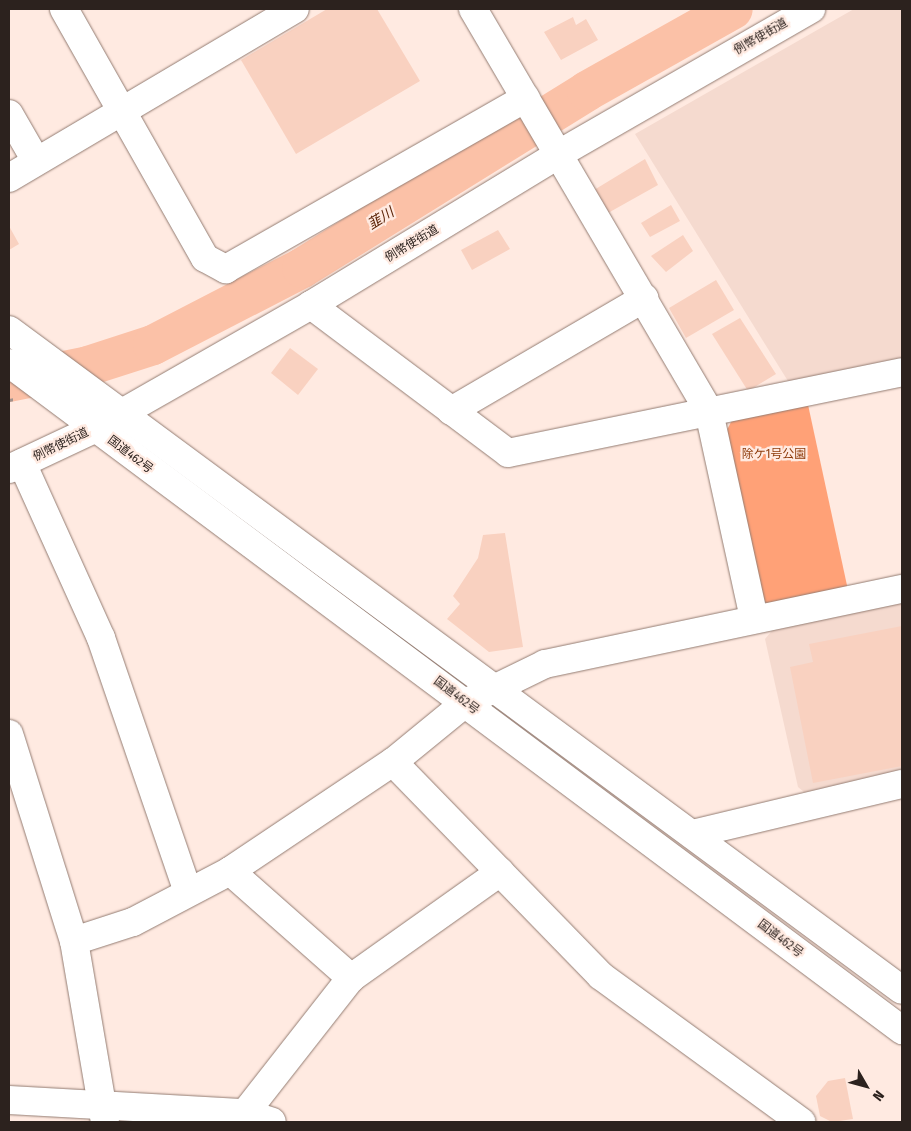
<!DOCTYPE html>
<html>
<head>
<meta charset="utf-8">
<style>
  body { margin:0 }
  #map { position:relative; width:911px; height:1131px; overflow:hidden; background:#ffeae1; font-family:"Fira Sans Condensed","Noto Sans JP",sans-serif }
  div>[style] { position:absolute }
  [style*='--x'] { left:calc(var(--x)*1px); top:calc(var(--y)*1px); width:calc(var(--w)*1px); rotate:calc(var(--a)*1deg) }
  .built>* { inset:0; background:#f5dacf }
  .green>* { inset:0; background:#ffa177 }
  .river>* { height:40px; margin:-20px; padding:0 20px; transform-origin:20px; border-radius:20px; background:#fbc1a7 }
  .building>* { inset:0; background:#f9d1c0 }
  .path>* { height:3px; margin-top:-1.5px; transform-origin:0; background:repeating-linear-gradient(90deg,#a1918b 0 4px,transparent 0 6.5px) }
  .roads { filter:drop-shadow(0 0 1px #937c72) drop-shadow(0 0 1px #937c72) }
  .minor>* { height:28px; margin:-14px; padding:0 14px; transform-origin:14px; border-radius:14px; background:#fff }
  .major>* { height:28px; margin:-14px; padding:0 14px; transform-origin:14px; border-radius:14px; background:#fff }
  .highway>* { height:28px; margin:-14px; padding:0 14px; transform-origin:14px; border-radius:14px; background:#fff }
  span { translate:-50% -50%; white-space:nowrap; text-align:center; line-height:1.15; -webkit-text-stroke:4.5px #ffeae1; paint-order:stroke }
  .street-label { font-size:12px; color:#2c221e }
  .park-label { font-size:12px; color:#8d3a09 }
  .water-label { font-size:14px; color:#571e00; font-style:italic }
  .frame { position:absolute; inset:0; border:10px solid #2c221e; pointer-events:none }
  .north { position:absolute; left:841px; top:1061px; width:50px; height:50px; -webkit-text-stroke:4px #ffeae1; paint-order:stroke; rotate:128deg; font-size:14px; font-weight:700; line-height:20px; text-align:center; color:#2c221e }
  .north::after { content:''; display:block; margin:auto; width:18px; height:22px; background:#2c221e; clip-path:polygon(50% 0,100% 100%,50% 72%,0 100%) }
</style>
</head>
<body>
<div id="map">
  <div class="built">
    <div style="clip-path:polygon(854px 9px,902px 9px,902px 363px,791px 386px,635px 134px)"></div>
    <div style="clip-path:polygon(902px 601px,902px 778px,810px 797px,798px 787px,765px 639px,776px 626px)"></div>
  </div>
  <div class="green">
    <div style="clip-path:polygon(807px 400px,848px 590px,773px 607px,762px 600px,725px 434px,732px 420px)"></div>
  </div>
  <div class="river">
    <div style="--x:9;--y:382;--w:81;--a:-11.4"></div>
    <div style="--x:88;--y:366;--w:68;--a:-17.9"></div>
    <div style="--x:153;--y:345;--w:168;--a:-27.3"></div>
    <div style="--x:302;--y:268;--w:335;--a:-31.8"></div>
    <div style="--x:587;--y:91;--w:167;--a:-29.3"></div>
  </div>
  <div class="building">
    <div style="clip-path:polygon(327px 9px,377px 9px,420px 81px,296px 154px,241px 60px)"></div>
    <div style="clip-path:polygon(573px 17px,576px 25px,586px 19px,598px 40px,561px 60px,544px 32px)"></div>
    <div style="clip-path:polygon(645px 159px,658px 185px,608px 213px,594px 190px)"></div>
    <div style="clip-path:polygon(671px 205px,680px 221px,650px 237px,641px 223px)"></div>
    <div style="clip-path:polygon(9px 226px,19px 244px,9px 250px)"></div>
    <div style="clip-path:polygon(498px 230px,510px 249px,472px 270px,461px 250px)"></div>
    <div style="clip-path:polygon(683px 235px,693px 251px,666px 272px,651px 256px)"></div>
    <div style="clip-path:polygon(716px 280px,734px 310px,686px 338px,669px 308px)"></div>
    <div style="clip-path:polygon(740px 318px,776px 374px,748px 391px,712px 334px)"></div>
    <div style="clip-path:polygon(290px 348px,318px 369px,298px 395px,271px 373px)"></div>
    <div style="clip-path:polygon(505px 533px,523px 647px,489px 652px,447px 619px,460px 604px,453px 596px,478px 558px,483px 535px)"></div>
    <div style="clip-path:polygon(902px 626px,902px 766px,813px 783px,790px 667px,813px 662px,809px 644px)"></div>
    <div style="clip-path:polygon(845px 1078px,853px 1119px,832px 1122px,820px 1116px,816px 1096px,828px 1081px)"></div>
  </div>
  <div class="path">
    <div style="--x:9;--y:400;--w:6;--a:-9"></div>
  </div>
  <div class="roads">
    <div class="minor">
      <div style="--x:64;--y:9;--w:286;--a:60.5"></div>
      <div style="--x:205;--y:258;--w:24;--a:28"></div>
      <div style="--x:226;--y:269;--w:345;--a:-29.7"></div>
      <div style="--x:473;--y:9;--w:467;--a:59.6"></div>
      <div style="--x:709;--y:412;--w:212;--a:77.7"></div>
      <div style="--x:9;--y:114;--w:54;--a:60.1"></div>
      <div style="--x:9;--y:178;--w:332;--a:-30.6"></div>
      <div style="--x:311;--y:305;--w:246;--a:36.9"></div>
      <div style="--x:508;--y:453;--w:402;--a:-11.6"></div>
      <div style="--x:451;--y:411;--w:224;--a:-30.3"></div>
      <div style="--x:22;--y:463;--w:192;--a:65.7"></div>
      <div style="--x:101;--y:638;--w:268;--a:71.1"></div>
      <div style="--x:9;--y:734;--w:217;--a:72.6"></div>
      <div style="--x:74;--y:941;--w:184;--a:80.3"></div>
      <div style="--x:393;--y:762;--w:298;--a:45.8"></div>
      <div style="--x:601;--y:976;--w:248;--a:36.1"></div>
      <div style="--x:692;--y:834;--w:216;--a:-13.4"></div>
      <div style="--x:230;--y:871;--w:162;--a:41.5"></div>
      <div style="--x:74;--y:941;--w:62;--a:-17.9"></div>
      <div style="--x:133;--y:922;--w:110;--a:-27.7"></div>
      <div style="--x:230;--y:871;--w:196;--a:-33.8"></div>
      <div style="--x:393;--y:762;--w:93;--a:-39.3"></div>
      <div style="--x:465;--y:703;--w:89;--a:-26"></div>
      <div style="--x:545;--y:664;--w:365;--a:-11.9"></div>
      <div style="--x:9;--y:1100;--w:236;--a:3.2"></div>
      <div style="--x:245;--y:1113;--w:28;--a:18"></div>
      <div style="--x:245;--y:1113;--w:172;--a:-51.9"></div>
      <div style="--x:351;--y:978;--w:183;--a:-35.4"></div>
    </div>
    <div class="major">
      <div style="--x:9;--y:469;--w:94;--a:-25.2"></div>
      <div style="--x:94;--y:429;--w:250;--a:-29.7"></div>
      <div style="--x:311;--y:305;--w:290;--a:-31.3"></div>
      <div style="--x:559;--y:154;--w:291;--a:-29.9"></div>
    </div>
    <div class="highway">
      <div style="--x:9;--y:330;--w:1110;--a:36.47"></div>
      <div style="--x:9;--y:363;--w:1115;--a:36.76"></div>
    </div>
  </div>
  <div class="street-label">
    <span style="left:761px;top:37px;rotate:-30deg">例幣使街道</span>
    <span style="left:412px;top:244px;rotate:-31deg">例幣使街道</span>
    <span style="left:61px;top:445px;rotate:-26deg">例幣使街道</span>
    <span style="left:130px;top:455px;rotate:37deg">国道462号</span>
    <span style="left:456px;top:696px;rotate:37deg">国道462号</span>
    <span style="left:780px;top:939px;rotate:37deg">国道462号</span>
  </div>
  <div class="park-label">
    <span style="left:774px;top:455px">除ケ1号公園</span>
  </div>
  <div class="water-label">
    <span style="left:381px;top:219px;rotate:-32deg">韮川</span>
  </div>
  <div class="frame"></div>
  <div class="north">N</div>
</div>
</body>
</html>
